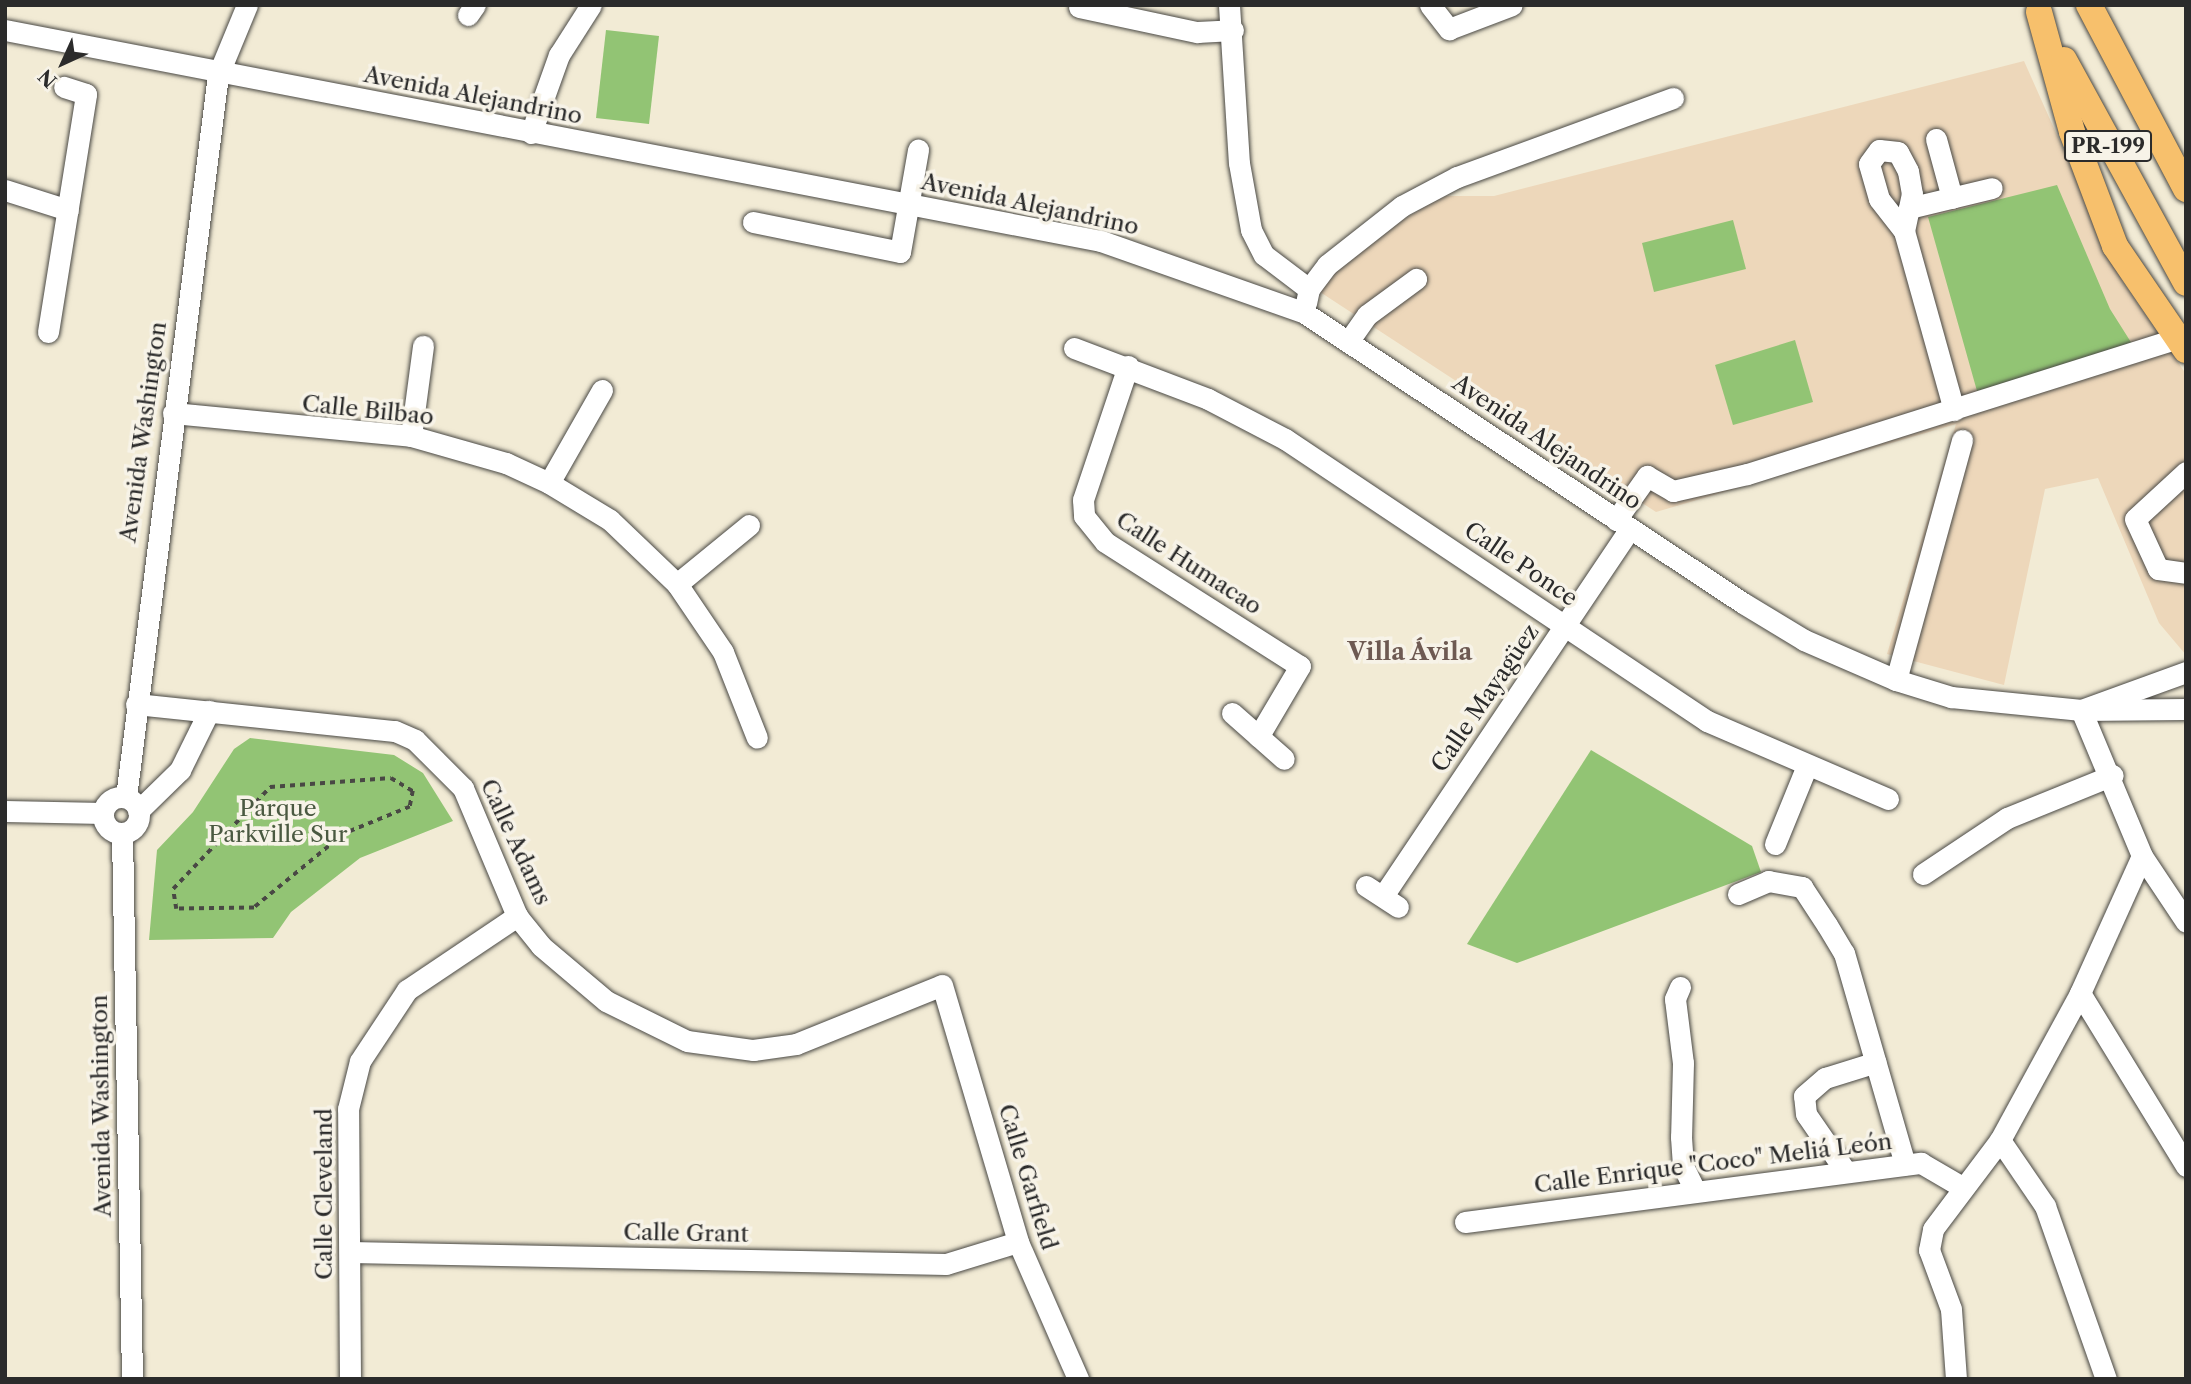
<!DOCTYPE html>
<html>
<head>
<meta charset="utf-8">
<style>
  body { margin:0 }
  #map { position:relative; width:2191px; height:1384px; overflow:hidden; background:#f2ebd5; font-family:"Libre Caslon Text",serif }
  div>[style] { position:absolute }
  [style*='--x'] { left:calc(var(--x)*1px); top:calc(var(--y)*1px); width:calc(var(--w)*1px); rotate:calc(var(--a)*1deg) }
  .built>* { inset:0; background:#edd7ba }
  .green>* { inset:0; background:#92c474 }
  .path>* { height:3.5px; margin-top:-1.75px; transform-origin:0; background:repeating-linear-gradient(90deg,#494844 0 5px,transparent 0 10px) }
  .roads { filter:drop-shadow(0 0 2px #494844) drop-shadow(0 0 2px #494844) }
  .minor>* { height:21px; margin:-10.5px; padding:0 10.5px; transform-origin:10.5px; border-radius:10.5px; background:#fff }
  .minor>.ring { margin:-10.5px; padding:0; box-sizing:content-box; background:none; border:21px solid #fff; border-radius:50% }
  .major>* { height:26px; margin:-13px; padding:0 13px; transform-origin:13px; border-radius:13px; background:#f7c06c }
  span { translate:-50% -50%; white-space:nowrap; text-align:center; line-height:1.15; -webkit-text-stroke:7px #f7f3e8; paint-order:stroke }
  .shield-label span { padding:2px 5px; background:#f7f3e8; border:2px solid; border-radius:5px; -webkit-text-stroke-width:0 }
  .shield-label { font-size:21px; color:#2b2b2b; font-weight:700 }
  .street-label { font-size:23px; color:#2b2b2b }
  .park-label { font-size:23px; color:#4a5941 }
  .neighbourhood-label { font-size:24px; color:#6e5a52; font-weight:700 }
  .frame { position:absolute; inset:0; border:7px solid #2b2b2b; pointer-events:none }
  .north { position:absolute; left:28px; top:28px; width:70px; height:70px; -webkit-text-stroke:5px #f7f3e8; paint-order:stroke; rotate:225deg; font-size:19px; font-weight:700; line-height:28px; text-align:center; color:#2b2b2b }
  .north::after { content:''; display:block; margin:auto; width:24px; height:32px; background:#2b2b2b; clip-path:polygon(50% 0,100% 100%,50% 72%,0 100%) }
</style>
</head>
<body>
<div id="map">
  <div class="built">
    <div style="clip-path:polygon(2024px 61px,2122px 281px,2186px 374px,2186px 655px,2159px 623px,2098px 478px,2045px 489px,2004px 685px,1887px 654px,1956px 424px,1656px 512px,1317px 290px,1370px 241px,1441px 196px,1494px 196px)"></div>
  </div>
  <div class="green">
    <div style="clip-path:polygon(606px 30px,659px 36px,649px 124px,596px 118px)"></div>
    <div style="clip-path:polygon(2057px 185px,2110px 309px,2134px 347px,1977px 391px,1928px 217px)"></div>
    <div style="clip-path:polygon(1733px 220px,1746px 269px,1654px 292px,1642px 243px)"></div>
    <div style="clip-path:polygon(1795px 340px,1813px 402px,1733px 425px,1715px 365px)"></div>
    <div style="clip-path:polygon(250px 738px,394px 755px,423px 773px,453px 821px,360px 858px,291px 912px,273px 938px,149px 940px,157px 850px,193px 812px,234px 749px)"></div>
    <div style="clip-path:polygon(1591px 750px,1752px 846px,1761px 872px,1517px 963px,1467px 944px)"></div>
  </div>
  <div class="path">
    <div style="--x:391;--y:778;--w:26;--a:31"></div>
    <div style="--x:413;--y:791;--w:16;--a:101"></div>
    <div style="--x:410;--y:807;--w:71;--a:157.8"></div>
    <div style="--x:344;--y:834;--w:117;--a:140.6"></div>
    <div style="--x:254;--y:908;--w:78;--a:179.3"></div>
    <div style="--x:176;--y:909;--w:20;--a:-99"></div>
    <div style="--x:173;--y:889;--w:141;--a:-46.4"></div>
    <div style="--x:270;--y:787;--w:121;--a:-4.3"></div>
  </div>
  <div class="roads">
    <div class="minor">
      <div style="--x:1229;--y:5;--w:158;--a:86.4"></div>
      <div style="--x:1239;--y:163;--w:68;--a:79.8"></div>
      <div style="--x:1251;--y:230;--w:28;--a:63"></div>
      <div style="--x:1264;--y:255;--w:56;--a:37.1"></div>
      <div style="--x:1309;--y:289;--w:14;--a:102"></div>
      <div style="--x:1430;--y:5;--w:31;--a:52"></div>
      <div style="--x:1449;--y:29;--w:67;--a:-20.9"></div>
      <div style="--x:1079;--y:7;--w:121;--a:12"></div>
      <div style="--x:1197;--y:32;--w:36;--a:-3"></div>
      <div style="--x:468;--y:15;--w:12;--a:-55"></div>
      <div style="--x:5;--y:30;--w:1116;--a:10.9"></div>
      <div style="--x:1101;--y:241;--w:214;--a:19.4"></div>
      <div style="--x:1303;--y:312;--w:528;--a:33.48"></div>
      <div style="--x:1743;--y:603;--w:71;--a:31.2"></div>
      <div style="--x:1804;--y:640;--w:100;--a:23.5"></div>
      <div style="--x:1896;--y:680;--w:58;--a:17.2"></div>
      <div style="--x:1951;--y:697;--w:131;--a:5.7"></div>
      <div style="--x:2081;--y:710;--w:112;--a:-19.9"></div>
      <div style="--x:531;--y:133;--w:83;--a:-70.3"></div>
      <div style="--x:559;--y:55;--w:59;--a:-57.4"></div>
      <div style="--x:1936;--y:139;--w:61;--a:74.8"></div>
      <div style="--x:5;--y:190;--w:66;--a:17.6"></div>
      <div style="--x:1909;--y:208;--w:85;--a:-13.5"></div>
      <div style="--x:753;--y:222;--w:150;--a:11.5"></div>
      <div style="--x:900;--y:252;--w:104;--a:-80"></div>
      <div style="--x:1904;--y:231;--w:38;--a:-78"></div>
      <div style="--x:1912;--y:194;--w:23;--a:-100"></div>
      <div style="--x:1908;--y:171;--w:21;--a:-118"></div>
      <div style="--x:1898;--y:152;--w:19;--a:-174"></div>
      <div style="--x:1879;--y:150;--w:17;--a:126"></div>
      <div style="--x:1869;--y:164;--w:36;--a:74"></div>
      <div style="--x:1879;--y:199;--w:41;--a:52"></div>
      <div style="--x:1904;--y:231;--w:186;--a:74.4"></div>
      <div style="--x:1309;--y:289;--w:30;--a:-53"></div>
      <div style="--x:1327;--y:265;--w:95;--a:-38.2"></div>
      <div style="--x:1402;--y:206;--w:62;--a:-27.8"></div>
      <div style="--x:1457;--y:177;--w:230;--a:-20.1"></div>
      <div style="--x:48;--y:332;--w:241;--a:-80.9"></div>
      <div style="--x:86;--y:94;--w:23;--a:-162"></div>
      <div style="--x:1348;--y:342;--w:33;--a:-55"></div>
      <div style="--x:1367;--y:315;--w:61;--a:-36.3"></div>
      <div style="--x:1074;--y:348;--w:143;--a:20.8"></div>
      <div style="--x:1208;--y:399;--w:87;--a:27.5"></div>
      <div style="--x:1285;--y:439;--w:508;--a:33.75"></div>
      <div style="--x:1707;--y:721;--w:197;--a:23.3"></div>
      <div style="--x:1128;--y:366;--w:141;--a:108.6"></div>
      <div style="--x:1083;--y:500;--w:16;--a:86"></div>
      <div style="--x:1084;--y:516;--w:33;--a:51"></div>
      <div style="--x:1105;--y:542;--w:231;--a:32.5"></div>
      <div style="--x:1300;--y:666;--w:82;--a:120.6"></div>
      <div style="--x:173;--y:413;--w:239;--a:5.5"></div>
      <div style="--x:411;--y:436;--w:99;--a:15.9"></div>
      <div style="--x:506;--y:463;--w:47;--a:24.9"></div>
      <div style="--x:549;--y:483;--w:71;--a:31.2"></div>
      <div style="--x:610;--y:520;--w:93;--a:43.7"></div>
      <div style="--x:677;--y:584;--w:82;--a:55.9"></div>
      <div style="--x:723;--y:652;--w:92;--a:68.4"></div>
      <div style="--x:411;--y:436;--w:91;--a:-82.4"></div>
      <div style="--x:2186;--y:472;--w:69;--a:137.3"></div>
      <div style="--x:2135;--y:519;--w:55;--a:65.3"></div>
      <div style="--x:2158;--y:569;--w:28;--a:8"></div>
      <div style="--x:549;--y:483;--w:107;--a:-60.3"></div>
      <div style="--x:1616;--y:520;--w:54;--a:-54.8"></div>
      <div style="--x:1647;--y:476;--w:30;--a:30"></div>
      <div style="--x:1673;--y:491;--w:76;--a:-12.9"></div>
      <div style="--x:1747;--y:474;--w:450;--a:-17.5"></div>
      <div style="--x:677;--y:584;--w:93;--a:-39.3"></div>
      <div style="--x:1896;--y:680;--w:249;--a:-74.6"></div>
      <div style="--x:136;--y:704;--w:260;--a:6"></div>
      <div style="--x:395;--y:731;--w:22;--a:24"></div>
      <div style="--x:415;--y:740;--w:68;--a:45"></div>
      <div style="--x:463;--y:788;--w:139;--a:67.1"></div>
      <div style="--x:517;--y:916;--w:38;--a:51"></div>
      <div style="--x:541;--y:946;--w:85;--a:40.2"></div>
      <div style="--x:606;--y:1001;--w:90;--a:26.3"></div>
      <div style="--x:687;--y:1041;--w:67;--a:7.8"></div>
      <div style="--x:753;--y:1050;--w:43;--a:-7.9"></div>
      <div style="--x:796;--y:1044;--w:157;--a:-22"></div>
      <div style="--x:942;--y:985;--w:268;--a:73.5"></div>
      <div style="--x:1018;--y:1242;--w:150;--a:66.3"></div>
      <div style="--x:2186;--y:709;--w:105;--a:179.5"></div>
      <div style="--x:2081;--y:710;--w:158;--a:67.3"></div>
      <div style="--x:2142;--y:856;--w:79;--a:56.3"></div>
      <div style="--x:1232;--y:713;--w:69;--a:41.5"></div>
      <div style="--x:126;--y:797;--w:728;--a:-82.74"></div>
      <div style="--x:218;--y:75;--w:76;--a:-67.5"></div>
      <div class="ring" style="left:103px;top:797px;width:15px;height:15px"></div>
      <div style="--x:5;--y:811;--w:98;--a:1.2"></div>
      <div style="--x:138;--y:811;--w:59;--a:-44.3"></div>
      <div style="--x:180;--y:770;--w:66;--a:-63.8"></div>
      <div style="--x:122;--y:833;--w:546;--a:88.95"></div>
      <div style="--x:1775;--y:844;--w:82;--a:-67.8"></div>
      <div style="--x:1923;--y:874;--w:101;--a:-33.7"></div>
      <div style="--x:2007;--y:818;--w:114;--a:-22.1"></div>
      <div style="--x:1366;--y:886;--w:38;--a:33"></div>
      <div style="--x:1738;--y:894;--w:33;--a:-23"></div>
      <div style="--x:1768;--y:881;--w:35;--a:10"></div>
      <div style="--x:1802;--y:887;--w:45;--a:56.7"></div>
      <div style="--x:1827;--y:925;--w:33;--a:59"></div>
      <div style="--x:1844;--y:953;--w:220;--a:73.9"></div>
      <div style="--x:1383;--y:896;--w:442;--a:-56.1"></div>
      <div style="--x:1680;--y:987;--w:13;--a:113"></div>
      <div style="--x:1675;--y:999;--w:64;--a:82.9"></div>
      <div style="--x:1683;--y:1063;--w:74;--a:91.5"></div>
      <div style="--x:1681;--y:1137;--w:29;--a:86"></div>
      <div style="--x:1683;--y:1166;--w:28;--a:64"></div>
      <div style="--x:2080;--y:993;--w:203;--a:58.5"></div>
      <div style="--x:2000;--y:1140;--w:80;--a:55.7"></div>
      <div style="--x:2045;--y:1206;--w:183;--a:70.6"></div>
      <div style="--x:1846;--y:1172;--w:70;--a:-124.6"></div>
      <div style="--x:1806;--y:1114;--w:18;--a:-96"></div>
      <div style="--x:1804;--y:1096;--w:28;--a:-41"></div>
      <div style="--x:1825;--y:1078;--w:53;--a:-17.4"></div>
      <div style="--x:1465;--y:1222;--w:460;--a:-7.4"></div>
      <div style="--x:1921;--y:1163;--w:48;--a:30.3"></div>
      <div style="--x:350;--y:1252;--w:596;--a:1.15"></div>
      <div style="--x:946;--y:1264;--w:75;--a:-17"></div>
      <div style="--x:350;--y:1379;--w:270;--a:-90.4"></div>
      <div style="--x:348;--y:1109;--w:49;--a:-76"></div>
      <div style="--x:360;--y:1061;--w:85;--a:-56.5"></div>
      <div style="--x:407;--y:990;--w:133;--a:-33.9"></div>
      <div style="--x:1956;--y:1379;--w:70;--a:-94.1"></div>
      <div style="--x:1951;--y:1309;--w:63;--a:-110.4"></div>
      <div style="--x:1929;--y:1250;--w:21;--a:-79"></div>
      <div style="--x:1933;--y:1229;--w:111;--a:-53"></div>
      <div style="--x:2000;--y:1140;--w:167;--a:-61.4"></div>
      <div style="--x:2080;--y:993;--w:150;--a:-65.7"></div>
    </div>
    <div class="major">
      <div style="--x:2089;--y:5;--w:208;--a:62.2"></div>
      <div style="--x:2039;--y:12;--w:124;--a:74.6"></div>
      <div style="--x:2072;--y:132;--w:122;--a:69.3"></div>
      <div style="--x:2115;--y:246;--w:126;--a:55.7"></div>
      <div style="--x:2064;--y:60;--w:254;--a:61.3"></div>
    </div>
  </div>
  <div class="shield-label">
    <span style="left:2108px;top:146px">PR-199</span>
  </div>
  <div class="street-label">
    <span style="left:473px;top:95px;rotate:11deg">Avenida Alejandrino</span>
    <span style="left:1030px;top:204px;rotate:12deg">Avenida Alejandrino</span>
    <span style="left:368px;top:410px;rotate:6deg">Calle Bilbao</span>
    <span style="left:143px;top:432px;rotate:-82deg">Avenida Washington</span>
    <span style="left:1547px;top:442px;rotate:34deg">Avenida Alejandrino</span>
    <span style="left:1189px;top:563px;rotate:33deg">Calle Humacao</span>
    <span style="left:1521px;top:564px;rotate:34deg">Calle Ponce</span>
    <span style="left:1485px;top:698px;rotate:-56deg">Calle Mayagüez</span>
    <span style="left:516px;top:842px;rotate:65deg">Calle Adams</span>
    <span style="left:101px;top:1106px;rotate:-91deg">Avenida Washington</span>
    <span style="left:1713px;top:1163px;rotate:-7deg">Calle Enrique "Coco" Meliá León</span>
    <span style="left:1028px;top:1177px;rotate:73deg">Calle Garfield</span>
    <span style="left:324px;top:1194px;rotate:-90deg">Calle Cleveland</span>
    <span style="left:686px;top:1233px;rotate:1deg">Calle Grant</span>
  </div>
  <div class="park-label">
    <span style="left:278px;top:821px">Parque<br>Parkville Sur</span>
  </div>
  <div class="neighbourhood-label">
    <span style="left:1410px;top:652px">Villa Ávila</span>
  </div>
  <div class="frame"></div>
  <div class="north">N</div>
</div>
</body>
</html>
